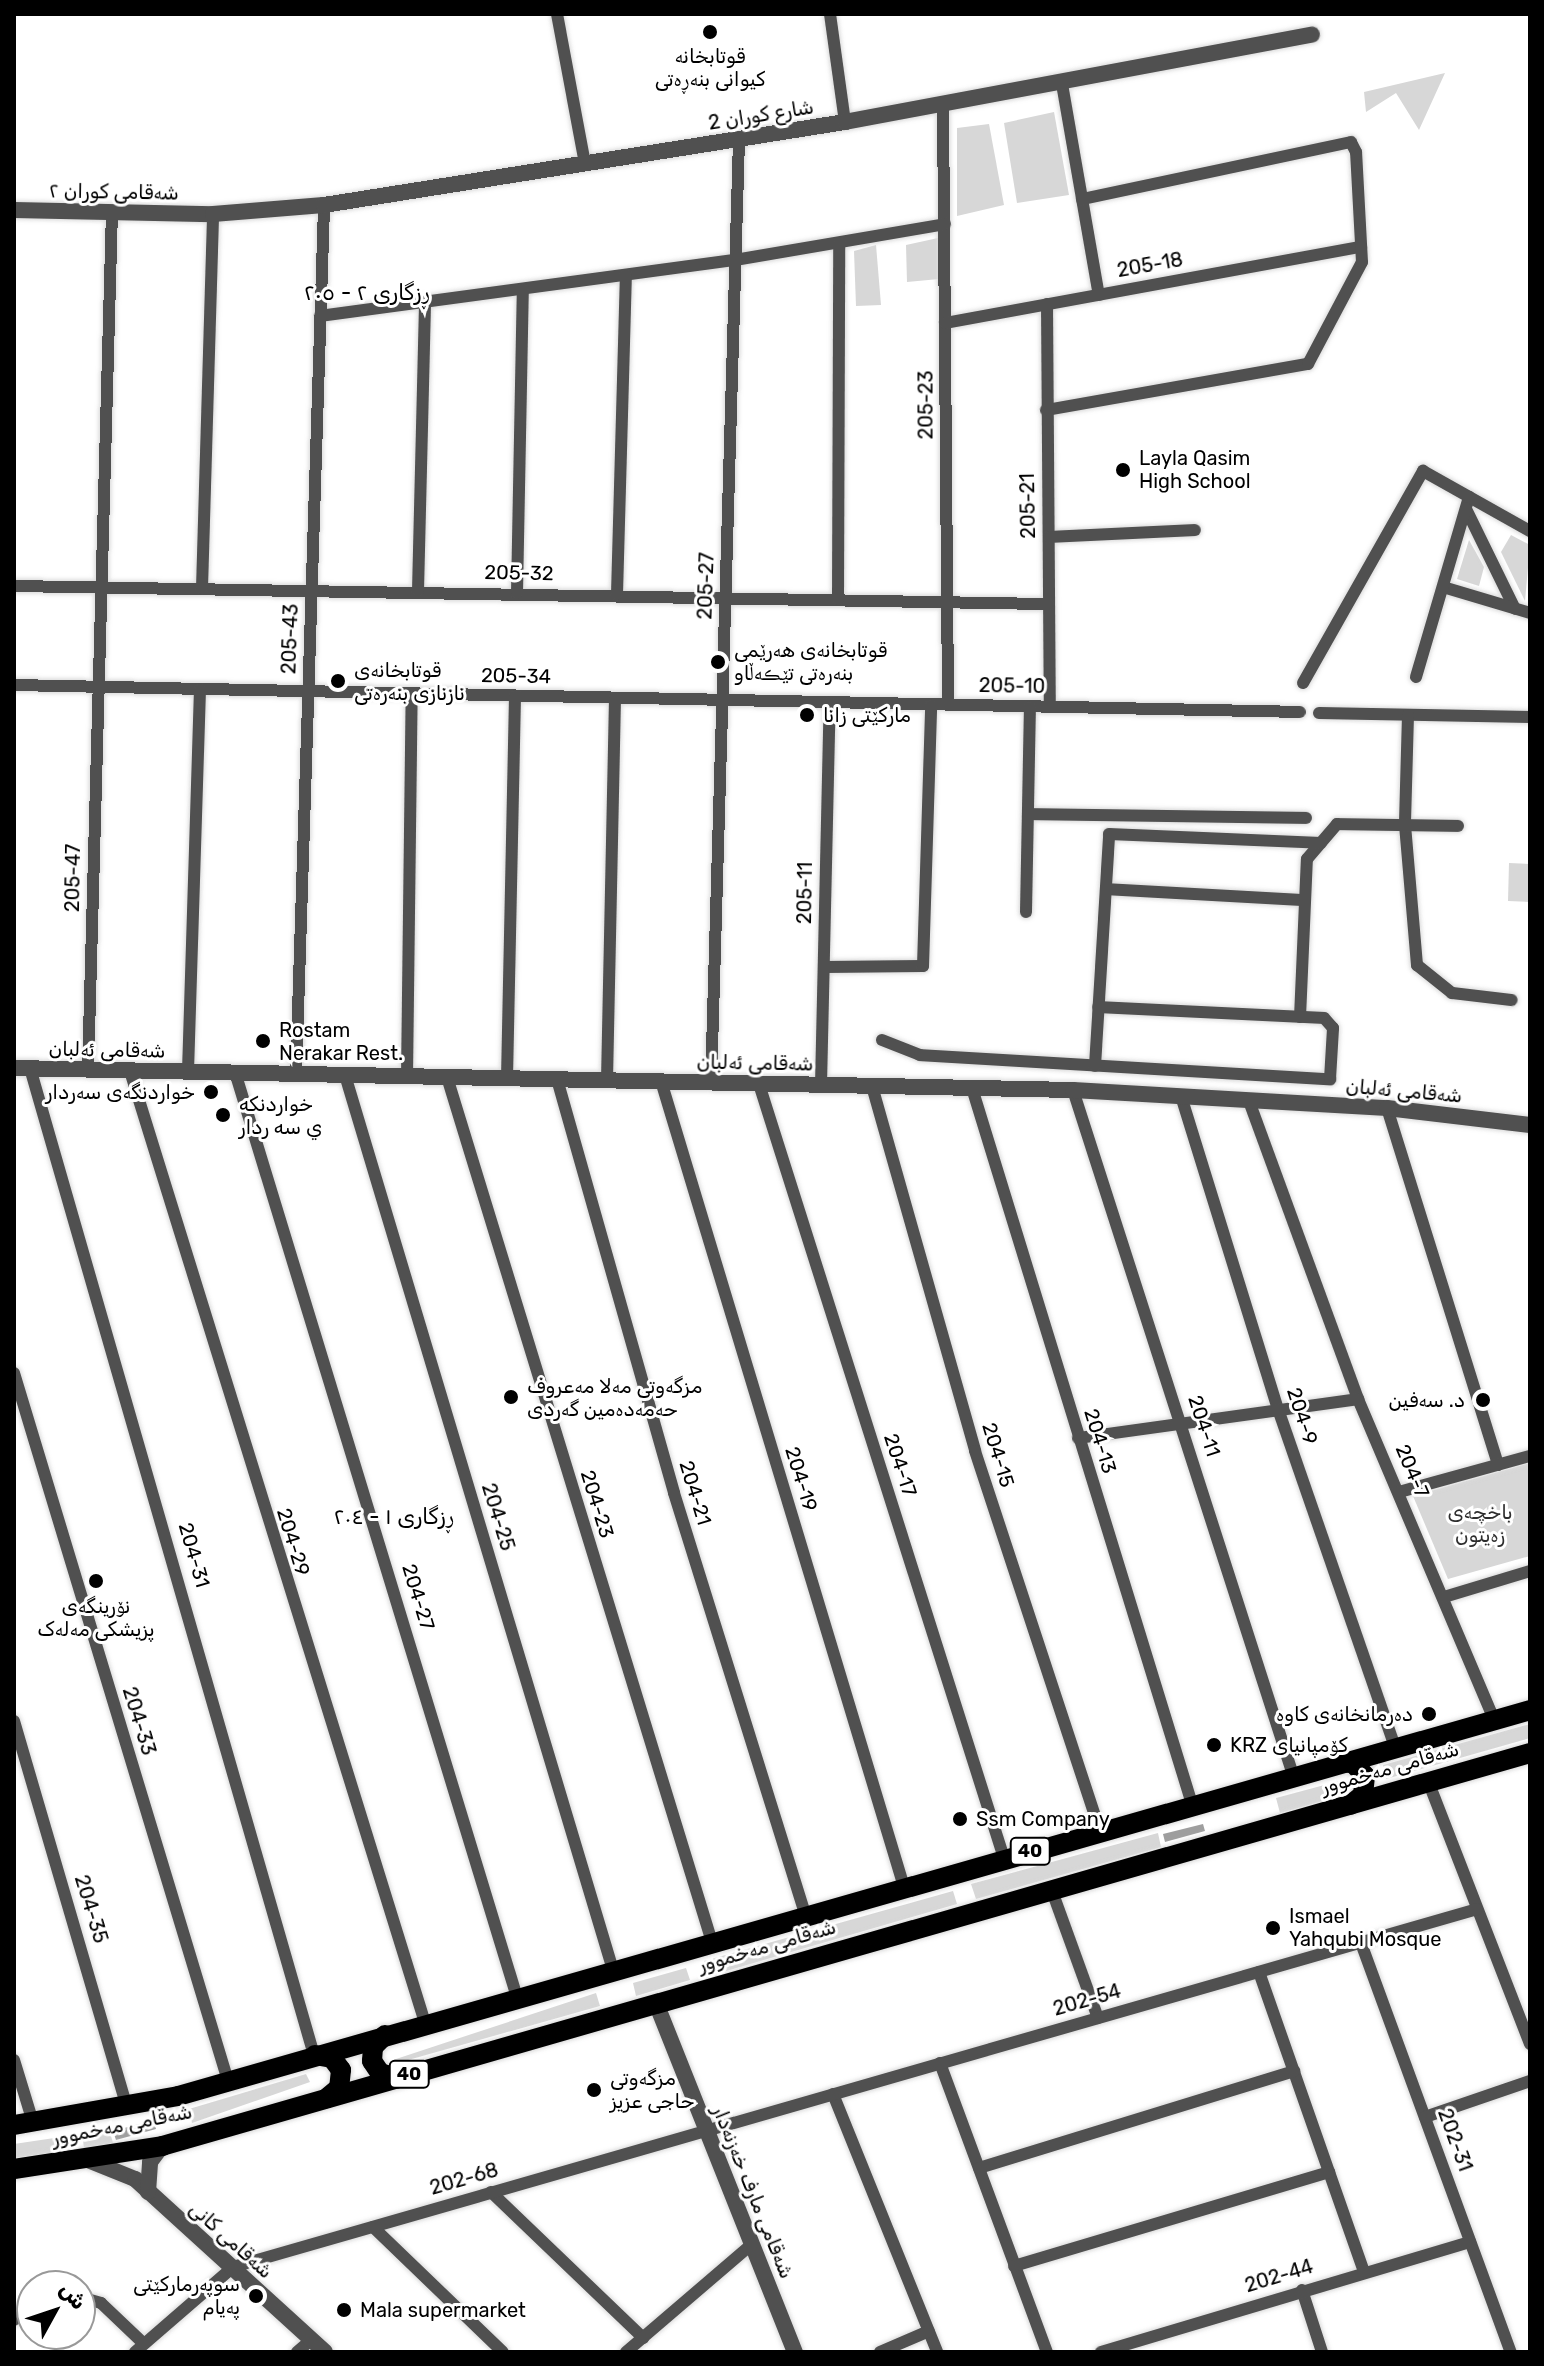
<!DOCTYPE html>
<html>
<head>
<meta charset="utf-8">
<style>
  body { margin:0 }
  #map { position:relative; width:1544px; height:2366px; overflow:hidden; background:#fff; font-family:Rubik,"Noto Naskh Arabic",sans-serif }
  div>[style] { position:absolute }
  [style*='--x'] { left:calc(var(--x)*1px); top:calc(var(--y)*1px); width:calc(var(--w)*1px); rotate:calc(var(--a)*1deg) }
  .green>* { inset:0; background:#d7d7d7 }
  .water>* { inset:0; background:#9e9e9e }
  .roads { filter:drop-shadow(0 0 2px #dbdbdb) drop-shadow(0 0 2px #dbdbdb) }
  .minor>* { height:12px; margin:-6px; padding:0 6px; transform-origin:6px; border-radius:6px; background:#505050 }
  .tertiary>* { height:16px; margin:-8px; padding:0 8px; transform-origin:8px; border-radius:8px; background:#505050 }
  .trunk>* { height:20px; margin:-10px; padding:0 10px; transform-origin:10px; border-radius:10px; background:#000 }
  .dots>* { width:22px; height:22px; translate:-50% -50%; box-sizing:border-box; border:4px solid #fff; border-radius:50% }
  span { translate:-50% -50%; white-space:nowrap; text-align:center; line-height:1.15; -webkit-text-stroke:6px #fff; paint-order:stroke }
  .shield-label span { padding:2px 6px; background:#fff; border:2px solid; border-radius:6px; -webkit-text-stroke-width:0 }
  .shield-label { font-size:18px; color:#000; font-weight:700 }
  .poi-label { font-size:20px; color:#000 }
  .left { translate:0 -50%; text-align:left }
  .right { translate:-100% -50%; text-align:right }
  .street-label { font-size:20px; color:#000 }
  .park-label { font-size:20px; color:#2e2e2e }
  .neighbourhood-label { font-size:22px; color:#000 }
  .frame { position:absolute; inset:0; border:16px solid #000; pointer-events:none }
  .north { position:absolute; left:16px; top:2270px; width:80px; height:80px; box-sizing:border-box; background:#fff; border:2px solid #999; border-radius:50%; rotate:50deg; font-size:22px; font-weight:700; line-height:32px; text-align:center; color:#000 }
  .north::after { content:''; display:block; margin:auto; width:28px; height:36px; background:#000; clip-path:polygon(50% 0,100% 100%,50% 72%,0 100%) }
</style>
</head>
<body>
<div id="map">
  <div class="green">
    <div style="clip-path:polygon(1445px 73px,1419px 130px,1396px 93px,1366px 112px,1364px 92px)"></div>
    <div style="clip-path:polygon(1054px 112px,1069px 195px,1017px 203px,1004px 123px)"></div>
    <div style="clip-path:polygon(989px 124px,1004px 205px,957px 216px,957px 128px)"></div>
    <div style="clip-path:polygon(938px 238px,939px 279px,907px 282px,906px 245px)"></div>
    <div style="clip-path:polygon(876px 245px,881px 305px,856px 306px,854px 251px)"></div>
    <div style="clip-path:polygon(1511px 535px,1530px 545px,1525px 601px,1501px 552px)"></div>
    <div style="clip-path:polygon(1469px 540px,1484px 567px,1479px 586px,1457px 579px)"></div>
    <div style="clip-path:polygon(1509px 863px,1530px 864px,1530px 902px,1508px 901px)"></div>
    <div style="clip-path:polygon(1530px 1463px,1530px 1556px,1448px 1579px,1413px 1496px)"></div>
    <div style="clip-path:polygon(1530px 1724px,1530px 1738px,1386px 1779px,1383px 1765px)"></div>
    <div style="clip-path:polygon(1343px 1780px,1347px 1794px,1280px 1813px,1276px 1798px)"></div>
    <div style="clip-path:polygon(1158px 1833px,1161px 1847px,976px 1899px,971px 1884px)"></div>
    <div style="clip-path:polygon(953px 1891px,957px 1904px,709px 1976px,704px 1961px)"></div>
    <div style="clip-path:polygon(686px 1968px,690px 1980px,636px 1996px,633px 1983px)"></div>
    <div style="clip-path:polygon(596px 1993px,600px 2006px,394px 2064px,393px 2060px)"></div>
    <div style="clip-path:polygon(306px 2074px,310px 2082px,192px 2123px,189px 2109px)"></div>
    <div style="clip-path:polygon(109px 2129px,113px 2143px,84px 2148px,82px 2134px)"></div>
    <div style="clip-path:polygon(61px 2137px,63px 2151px,14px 2158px,14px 2144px)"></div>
  </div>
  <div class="water">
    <div style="clip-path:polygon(1203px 1824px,1205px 1831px,1165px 1842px,1163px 1834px)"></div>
    <div style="clip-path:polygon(154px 2120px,156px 2129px,116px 2140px,113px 2131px)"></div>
  </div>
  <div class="roads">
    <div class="minor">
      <div style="--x:557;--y:14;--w:152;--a:79.4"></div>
      <div style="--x:830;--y:14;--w:109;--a:82.1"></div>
      <div style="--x:1062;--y:84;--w:214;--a:80.1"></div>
      <div style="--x:943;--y:105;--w:600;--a:89.52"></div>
      <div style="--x:1047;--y:304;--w:403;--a:89.6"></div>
      <div style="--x:320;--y:316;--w:419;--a:-7.7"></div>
      <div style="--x:735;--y:260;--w:213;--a:-9.7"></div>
      <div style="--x:945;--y:323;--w:423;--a:-10.4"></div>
      <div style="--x:1046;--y:410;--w:266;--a:-10"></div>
      <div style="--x:1308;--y:364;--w:115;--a:-62.1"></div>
      <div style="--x:1362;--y:262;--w:110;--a:-93.1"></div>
      <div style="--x:1356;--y:152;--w:11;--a:-117"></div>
      <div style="--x:1351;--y:142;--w:275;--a:168"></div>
      <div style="--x:1466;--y:509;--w:111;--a:63.9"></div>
      <div style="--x:1049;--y:537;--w:146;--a:-2.7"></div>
      <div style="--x:14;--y:586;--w:1035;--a:1"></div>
      <div style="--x:1443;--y:587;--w:91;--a:16.6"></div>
      <div style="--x:202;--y:588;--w:374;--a:-88.3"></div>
      <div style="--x:418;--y:591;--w:289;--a:-88.6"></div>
      <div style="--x:517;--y:593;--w:304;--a:-88.9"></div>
      <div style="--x:617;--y:594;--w:319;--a:-88.4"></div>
      <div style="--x:838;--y:599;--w:356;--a:-89.8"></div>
      <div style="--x:1416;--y:677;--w:188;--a:-73.6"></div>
      <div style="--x:1303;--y:683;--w:244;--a:-60.5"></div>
      <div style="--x:1423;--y:471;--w:123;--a:29.3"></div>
      <div style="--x:14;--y:685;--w:1286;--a:1.2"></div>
      <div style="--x:1319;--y:713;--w:211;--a:1.1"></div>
      <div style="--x:1408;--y:715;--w:110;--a:91.6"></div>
      <div style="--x:1405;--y:825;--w:141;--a:85.1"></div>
      <div style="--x:1417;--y:965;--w:45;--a:38.7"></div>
      <div style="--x:1452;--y:993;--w:60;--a:6.7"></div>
      <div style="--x:1028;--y:814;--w:278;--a:0.8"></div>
      <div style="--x:1106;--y:889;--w:199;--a:3.2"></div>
      <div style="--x:1026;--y:912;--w:205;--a:-88.9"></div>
      <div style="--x:824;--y:967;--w:99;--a:-0.6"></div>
      <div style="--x:923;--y:966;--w:261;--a:-88.2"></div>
      <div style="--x:1300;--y:1017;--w:158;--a:-87.5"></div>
      <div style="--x:1307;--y:859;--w:46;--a:-49.4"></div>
      <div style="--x:1337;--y:824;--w:121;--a:0.9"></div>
      <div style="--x:882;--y:1040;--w:41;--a:21.5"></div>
      <div style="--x:920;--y:1055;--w:411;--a:3.4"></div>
      <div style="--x:1330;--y:1079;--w:51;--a:-86.6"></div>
      <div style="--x:1333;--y:1028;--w:13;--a:-132"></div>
      <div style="--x:1324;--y:1018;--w:226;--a:-177.2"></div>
      <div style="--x:1095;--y:1066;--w:232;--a:-86.5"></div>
      <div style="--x:1109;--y:834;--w:212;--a:2.4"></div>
      <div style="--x:30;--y:1068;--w:1027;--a:73.95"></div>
      <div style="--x:88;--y:1070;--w:858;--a:-88.4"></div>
      <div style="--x:130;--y:1071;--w:997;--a:72.78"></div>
      <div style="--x:188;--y:1071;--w:382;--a:-88.2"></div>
      <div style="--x:235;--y:1072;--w:967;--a:73.05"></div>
      <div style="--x:296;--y:1074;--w:869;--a:-88.15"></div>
      <div style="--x:345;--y:1075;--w:934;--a:73.33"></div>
      <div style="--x:407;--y:1076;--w:382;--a:-89.3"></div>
      <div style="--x:447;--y:1077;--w:905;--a:72.97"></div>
      <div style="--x:507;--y:1078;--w:382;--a:-88.8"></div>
      <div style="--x:557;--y:1079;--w:430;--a:74.2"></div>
      <div style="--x:674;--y:1493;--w:443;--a:72.7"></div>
      <div style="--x:607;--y:1080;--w:382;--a:-88.8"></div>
      <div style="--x:661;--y:1081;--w:842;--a:73.22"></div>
      <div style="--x:711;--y:1083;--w:944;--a:-88.3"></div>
      <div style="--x:759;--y:1084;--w:812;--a:72.44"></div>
      <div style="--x:821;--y:1085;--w:383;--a:-88.7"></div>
      <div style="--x:872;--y:1086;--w:379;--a:74.2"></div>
      <div style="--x:975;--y:1451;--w:400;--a:71.8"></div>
      <div style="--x:972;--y:1088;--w:749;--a:72.92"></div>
      <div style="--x:1073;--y:1090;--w:719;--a:72.19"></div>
      <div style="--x:1181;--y:1096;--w:331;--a:72.8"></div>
      <div style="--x:1279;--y:1412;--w:352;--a:70.9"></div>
      <div style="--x:1249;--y:1101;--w:317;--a:69.9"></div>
      <div style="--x:1358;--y:1399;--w:348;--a:67"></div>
      <div style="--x:1387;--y:1108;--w:374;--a:72.7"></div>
      <div style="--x:14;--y:1373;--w:740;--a:73.18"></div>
      <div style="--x:1078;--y:1438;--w:283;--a:-7.9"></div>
      <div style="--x:1399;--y:1492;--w:136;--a:-15.4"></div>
      <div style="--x:1444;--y:1597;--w:90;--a:-16.8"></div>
      <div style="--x:14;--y:1721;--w:403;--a:73.7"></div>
      <div style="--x:1428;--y:1781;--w:282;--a:68.8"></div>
      <div style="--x:1052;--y:1891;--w:135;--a:70.1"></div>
      <div style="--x:1361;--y:1943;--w:436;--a:69.9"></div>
      <div style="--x:1259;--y:1972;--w:318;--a:70.7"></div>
      <div style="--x:14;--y:2060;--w:65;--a:73"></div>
      <div style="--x:940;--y:2063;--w:308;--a:69.7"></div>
      <div style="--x:833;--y:2094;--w:278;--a:68"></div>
      <div style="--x:1425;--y:2117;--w:111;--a:-18.9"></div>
      <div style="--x:979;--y:2168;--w:330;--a:-17.1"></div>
      <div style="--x:491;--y:2192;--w:211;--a:43.8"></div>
      <div style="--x:373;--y:2227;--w:180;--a:43.9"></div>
      <div style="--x:1014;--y:2266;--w:329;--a:-16.6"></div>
      <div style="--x:1302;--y:2290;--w:65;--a:72.1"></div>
      <div style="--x:80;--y:2297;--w:22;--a:16"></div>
      <div style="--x:101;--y:2303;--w:59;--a:43.6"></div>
      <div style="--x:14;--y:2320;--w:23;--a:-40"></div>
      <div style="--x:135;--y:2352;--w:130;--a:-40.9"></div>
      <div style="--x:233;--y:2267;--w:1294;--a:-16.05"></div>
      <div style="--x:297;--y:2352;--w:18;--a:-41"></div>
      <div style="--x:626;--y:2352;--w:166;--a:-40.6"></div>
      <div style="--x:880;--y:2352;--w:53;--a:-23.2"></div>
      <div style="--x:1101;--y:2352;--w:385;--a:-16.6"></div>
    </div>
    <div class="tertiary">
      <div style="--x:14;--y:210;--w:199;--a:1.2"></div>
      <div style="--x:213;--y:214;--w:111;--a:-4.6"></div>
      <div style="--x:324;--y:205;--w:528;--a:-9.05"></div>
      <div style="--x:845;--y:122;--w:475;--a:-10.6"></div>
      <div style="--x:14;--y:1068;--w:1059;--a:1.19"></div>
      <div style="--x:1073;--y:1090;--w:315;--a:3.3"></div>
      <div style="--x:1387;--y:1108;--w:144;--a:6.8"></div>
      <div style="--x:656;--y:2003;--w:376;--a:68.3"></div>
      <div style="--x:88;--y:2160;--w:51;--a:22"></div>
      <div style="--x:135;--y:2179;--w:257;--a:42.3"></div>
      <div style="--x:148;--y:2192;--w:30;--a:-86"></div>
      <div style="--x:150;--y:2162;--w:20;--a:-53"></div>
    </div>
    <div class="trunk">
      <div style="--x:1337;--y:1762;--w:16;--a:4"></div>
      <div style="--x:1353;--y:1763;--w:18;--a:47"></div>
      <div style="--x:1365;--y:1776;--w:19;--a:96"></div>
      <div style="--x:1363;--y:1795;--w:16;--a:142"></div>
      <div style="--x:385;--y:2035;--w:17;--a:135"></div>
      <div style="--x:373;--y:2047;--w:14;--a:94"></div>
      <div style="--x:372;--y:2061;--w:14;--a:56"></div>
      <div style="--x:380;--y:2073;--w:19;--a:16"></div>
      <div style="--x:315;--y:2055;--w:17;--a:10"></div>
      <div style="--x:332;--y:2058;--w:15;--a:53"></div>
      <div style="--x:341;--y:2070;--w:18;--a:96"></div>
      <div style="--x:339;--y:2088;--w:16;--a:140"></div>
      <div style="--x:14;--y:2125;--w:167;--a:-10"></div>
      <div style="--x:178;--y:2096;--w:1406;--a:-15.93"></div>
      <div style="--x:14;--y:2169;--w:150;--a:-8.8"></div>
      <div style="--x:162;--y:2146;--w:1423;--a:-16.03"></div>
    </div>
  </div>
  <div class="dots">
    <div style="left:710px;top:32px;background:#000"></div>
    <div style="left:1123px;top:470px;background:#000"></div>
    <div style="left:718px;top:662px;background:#000"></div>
    <div style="left:338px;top:681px;background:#000"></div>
    <div style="left:807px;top:715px;background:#000"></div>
    <div style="left:263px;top:1041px;background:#000"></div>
    <div style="left:211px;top:1092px;background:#000"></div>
    <div style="left:223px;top:1115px;background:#000"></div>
    <div style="left:511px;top:1397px;background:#000"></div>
    <div style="left:1483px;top:1400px;background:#000"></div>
    <div style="left:96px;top:1581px;background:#000"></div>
    <div style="left:1429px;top:1714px;background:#000"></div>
    <div style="left:1214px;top:1745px;background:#000"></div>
    <div style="left:960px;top:1819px;background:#000"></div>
    <div style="left:1273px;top:1928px;background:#000"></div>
    <div style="left:594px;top:2090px;background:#000"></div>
    <div style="left:256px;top:2296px;background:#000"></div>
    <div style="left:344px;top:2310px;background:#000"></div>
  </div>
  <div class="shield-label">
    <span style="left:1030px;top:1851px">40</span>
    <span style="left:409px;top:2074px">40</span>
  </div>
  <div class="poi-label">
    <span style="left:710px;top:68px">قوتابخانە<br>کیوانی بنەڕەتی</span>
    <span class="left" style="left:1139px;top:470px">Layla Qasim<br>High School</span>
    <span class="left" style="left:734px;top:662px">قوتابخانەی هەرێمی<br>بنەرەتی تێڪەڵاو</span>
    <span class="left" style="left:354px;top:682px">قوتابخانەی<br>نازنازی بنەرەتی</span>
    <span class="left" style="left:823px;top:715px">مارکێتی زانا</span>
    <span class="left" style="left:279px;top:1042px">Rostam<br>Nerakar Rest.</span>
    <span class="right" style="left:195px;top:1092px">خواردنگەی سەردار</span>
    <span class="left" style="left:239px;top:1116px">خواردنكه<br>ي سه ردار</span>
    <span class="left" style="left:527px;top:1398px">مزگەوتی مەلا مەعروف<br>حەمەدەمین گەردی</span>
    <span class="right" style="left:1465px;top:1400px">د. سەفین</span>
    <span style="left:96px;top:1618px">نۆرینگەی<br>پزیشکی مەلەک</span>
    <span class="right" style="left:1413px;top:1714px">دەرمانخانەی کاوە</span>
    <span class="left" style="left:1230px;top:1745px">KRZ كۆمپانیای</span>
    <span class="left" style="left:976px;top:1819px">Ssm Company</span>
    <span class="left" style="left:1289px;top:1928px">Ismael<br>Yahqubi Mosque</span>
    <span class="left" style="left:610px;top:2090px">مزگەوتی<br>حاجی عزیز</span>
    <span class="right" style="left:240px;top:2296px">سوپەرماركێتی<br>پەیام</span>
    <span class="left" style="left:360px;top:2310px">Mala supermarket</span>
  </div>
  <div class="street-label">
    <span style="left:761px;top:115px;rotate:-9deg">شارع كوران 2</span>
    <span style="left:114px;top:192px;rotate:1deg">شەقامی کوران ٢</span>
    <span style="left:1150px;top:265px;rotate:-10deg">205-18</span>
    <span style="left:926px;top:405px;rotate:-90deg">205-23</span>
    <span style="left:1028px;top:506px;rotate:-91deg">205-21</span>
    <span style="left:519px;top:573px;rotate:1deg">205-32</span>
    <span style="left:706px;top:586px;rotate:-88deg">205-27</span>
    <span style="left:290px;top:639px;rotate:-88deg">205-43</span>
    <span style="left:516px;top:676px;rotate:1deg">205-34</span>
    <span style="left:1012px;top:686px;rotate:1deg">205-10</span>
    <span style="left:73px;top:878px;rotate:-89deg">205-47</span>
    <span style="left:805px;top:893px;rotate:-89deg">205-11</span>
    <span style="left:107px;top:1050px;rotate:1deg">شەقامی ئەلبان</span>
    <span style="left:755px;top:1063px;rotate:1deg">شەقامی ئەلبان</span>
    <span style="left:1404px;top:1091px;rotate:5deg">شەقامی ئەلبان</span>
    <span style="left:1302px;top:1416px;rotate:72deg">204-9</span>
    <span style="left:1204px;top:1426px;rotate:72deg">204-11</span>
    <span style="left:1100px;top:1441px;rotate:73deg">204-13</span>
    <span style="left:998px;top:1455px;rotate:73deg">204-15</span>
    <span style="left:900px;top:1465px;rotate:72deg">204-17</span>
    <span style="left:1412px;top:1471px;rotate:67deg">204-7</span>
    <span style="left:801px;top:1479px;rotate:73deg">204-19</span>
    <span style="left:695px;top:1493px;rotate:73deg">204-21</span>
    <span style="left:597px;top:1504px;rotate:73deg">204-23</span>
    <span style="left:498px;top:1517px;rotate:73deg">204-25</span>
    <span style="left:293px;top:1542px;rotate:73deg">204-29</span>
    <span style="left:194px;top:1555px;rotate:74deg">204-31</span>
    <span style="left:418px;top:1597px;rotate:73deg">204-27</span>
    <span style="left:139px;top:1721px;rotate:73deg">204-33</span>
    <span style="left:1390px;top:1768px;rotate:-16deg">شەقامی مەخموور</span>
    <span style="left:91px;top:1909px;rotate:73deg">204-35</span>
    <span style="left:767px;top:1946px;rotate:-16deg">شەقامی مەخموور</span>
    <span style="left:1087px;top:2000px;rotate:-16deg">202-54</span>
    <span style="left:122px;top:2125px;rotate:-11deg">شەقامی مەخموور</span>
    <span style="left:1455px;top:2140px;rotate:70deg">202-31</span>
    <span style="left:464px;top:2179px;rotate:-16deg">202-68</span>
    <span style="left:753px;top:2192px;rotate:68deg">شەقامی مارف خەزنەدار</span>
    <span style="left:231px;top:2240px;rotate:42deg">شەقامی کانی</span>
    <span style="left:1279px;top:2276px;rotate:-17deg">202-44</span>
  </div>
  <div class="park-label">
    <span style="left:1480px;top:1524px">باخچەی<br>زەیتون</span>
  </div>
  <div class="neighbourhood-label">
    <span style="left:367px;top:293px">ڕزگاری ٢ - ٢٠٥</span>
    <span style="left:394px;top:1517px">ڕزگاری ١ - ٢٠٤</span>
  </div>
  <div class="frame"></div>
  <div class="north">ش</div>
</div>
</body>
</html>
